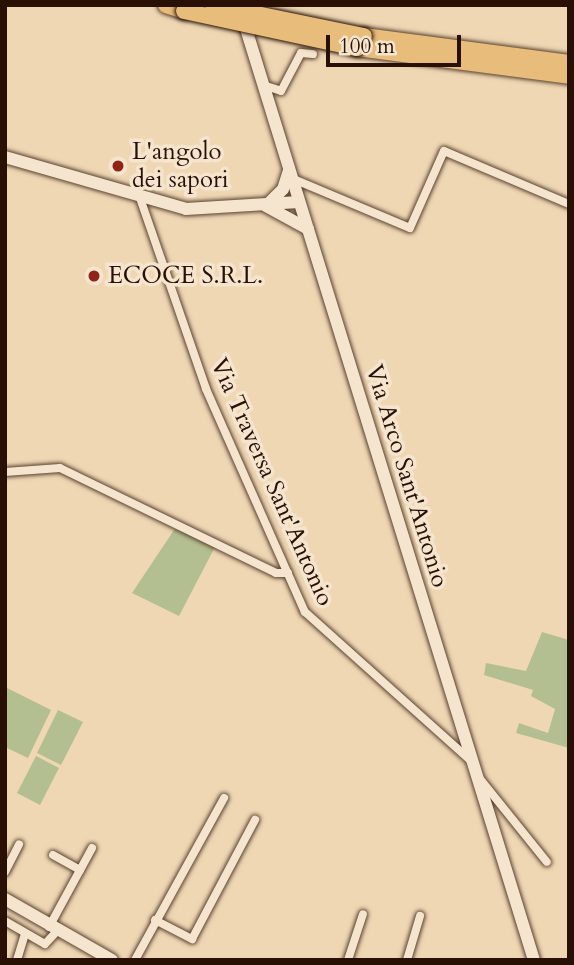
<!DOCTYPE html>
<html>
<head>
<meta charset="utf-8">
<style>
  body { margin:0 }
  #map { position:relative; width:574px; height:965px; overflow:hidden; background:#efd7b4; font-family:Cardo,serif }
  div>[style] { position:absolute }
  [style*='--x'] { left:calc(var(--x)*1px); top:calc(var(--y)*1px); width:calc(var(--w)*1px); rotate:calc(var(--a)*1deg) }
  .green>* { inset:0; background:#b4bf91 }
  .roads { filter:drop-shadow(0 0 2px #5a4230) drop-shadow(0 0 2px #5a4230) }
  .street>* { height:8px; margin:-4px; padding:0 4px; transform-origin:4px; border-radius:4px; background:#f5e5ce }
  .secondary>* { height:12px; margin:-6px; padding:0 6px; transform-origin:6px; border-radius:6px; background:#f5e5ce }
  .highway>* { height:16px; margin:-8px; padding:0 8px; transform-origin:8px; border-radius:8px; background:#e8bc7a }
  .bridges { filter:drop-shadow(0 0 2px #281104) drop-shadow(0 0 2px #281104) }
  .highway-bridge>* { height:16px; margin:-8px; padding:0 8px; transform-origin:8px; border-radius:8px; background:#e8bc7a }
  .dots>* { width:19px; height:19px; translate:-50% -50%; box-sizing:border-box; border:4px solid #f5e5ce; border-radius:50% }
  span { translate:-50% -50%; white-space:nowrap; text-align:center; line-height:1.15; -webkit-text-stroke:7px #f5e5ce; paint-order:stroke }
  .poi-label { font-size:24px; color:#281104 }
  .left { translate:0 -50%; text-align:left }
  .street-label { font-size:24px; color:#281104 }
  .frame { position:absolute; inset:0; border:7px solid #281104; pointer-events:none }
  .scale { position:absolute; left:326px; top:35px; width:135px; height:32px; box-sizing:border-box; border:4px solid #281104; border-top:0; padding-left:9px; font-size:21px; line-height:24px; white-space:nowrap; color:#281104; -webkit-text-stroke:5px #f5e5ce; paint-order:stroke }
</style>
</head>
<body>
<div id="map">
  <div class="green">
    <div style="clip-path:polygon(176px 527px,216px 545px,179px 616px,132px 593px)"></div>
    <div style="clip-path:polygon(542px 632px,569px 640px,569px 748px,516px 733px,519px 723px,548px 733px,555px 709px,531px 696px,533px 690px,484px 675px,486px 663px,526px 671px)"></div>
    <div style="clip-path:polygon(5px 687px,51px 710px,28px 758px,5px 747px)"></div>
    <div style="clip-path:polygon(58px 710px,83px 722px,61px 765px,37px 753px)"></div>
    <div style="clip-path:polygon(36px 756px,59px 768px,40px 805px,17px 793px)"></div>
  </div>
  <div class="roads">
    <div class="street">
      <div style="--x:263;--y:85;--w:19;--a:18"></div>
      <div style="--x:281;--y:91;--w:43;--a:-62.2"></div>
      <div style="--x:301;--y:53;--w:12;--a:5"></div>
      <div style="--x:291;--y:178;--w:129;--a:22.8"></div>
      <div style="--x:410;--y:228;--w:84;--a:-66.2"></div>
      <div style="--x:444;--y:151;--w:136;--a:23"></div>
      <div style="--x:140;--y:198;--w:202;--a:70.9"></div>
      <div style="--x:206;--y:389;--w:244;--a:66.1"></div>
      <div style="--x:305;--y:612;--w:223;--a:41.9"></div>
      <div style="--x:5;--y:472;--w:55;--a:-4.2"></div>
      <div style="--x:60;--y:468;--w:240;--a:25.9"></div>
      <div style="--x:276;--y:573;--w:12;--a:0"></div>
      <div style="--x:481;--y:780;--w:105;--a:51.2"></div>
      <div style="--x:53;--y:855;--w:31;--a:29"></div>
      <div style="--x:5;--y:872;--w:31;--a:-63"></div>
      <div style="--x:155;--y:920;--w:42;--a:27.2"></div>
      <div style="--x:192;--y:939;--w:135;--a:-62.1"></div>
      <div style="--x:5;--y:921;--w:46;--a:29.9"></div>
      <div style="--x:45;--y:944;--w:18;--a:-47"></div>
      <div style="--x:49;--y:927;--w:90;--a:-61.4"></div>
      <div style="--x:17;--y:960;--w:28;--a:-73"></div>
      <div style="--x:135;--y:960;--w:185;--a:-61.2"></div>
      <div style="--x:348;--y:960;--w:48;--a:-71.9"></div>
      <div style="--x:407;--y:960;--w:46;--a:-73.5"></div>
    </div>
    <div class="secondary">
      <div style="--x:243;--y:19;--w:985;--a:72.82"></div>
      <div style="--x:5;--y:157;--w:188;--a:16"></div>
      <div style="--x:186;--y:209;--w:113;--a:-3.5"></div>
      <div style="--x:268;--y:204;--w:21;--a:-45"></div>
      <div style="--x:283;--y:189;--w:20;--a:-72"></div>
      <div style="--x:266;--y:206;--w:48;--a:28.7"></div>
      <div style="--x:5;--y:899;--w:123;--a:29.7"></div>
    </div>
    <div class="highway">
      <div style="--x:166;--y:5;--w:19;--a:18"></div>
      <div style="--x:364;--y:36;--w:207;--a:7.5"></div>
      <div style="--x:357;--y:48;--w:214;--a:7.5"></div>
    </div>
  </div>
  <div class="bridges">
    <div class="highway-bridge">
      <div style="--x:213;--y:5;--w:154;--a:11.6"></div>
      <div style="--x:184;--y:11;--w:177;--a:12.1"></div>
    </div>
  </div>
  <div class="dots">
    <div style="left:118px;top:166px;background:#8f2418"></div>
    <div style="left:94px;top:276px;background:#8f2418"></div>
  </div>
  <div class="poi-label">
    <span class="left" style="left:132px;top:166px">L'angolo<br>dei sapori</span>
    <span class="left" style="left:108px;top:276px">ECOCE S.R.L.</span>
  </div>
  <div class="street-label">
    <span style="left:407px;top:476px;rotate:73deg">Via Arco Sant'Antonio</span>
    <span style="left:272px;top:482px;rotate:66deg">Via Traversa Sant'Antonio</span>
  </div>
  <div class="frame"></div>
  <div class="scale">100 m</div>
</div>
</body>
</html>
